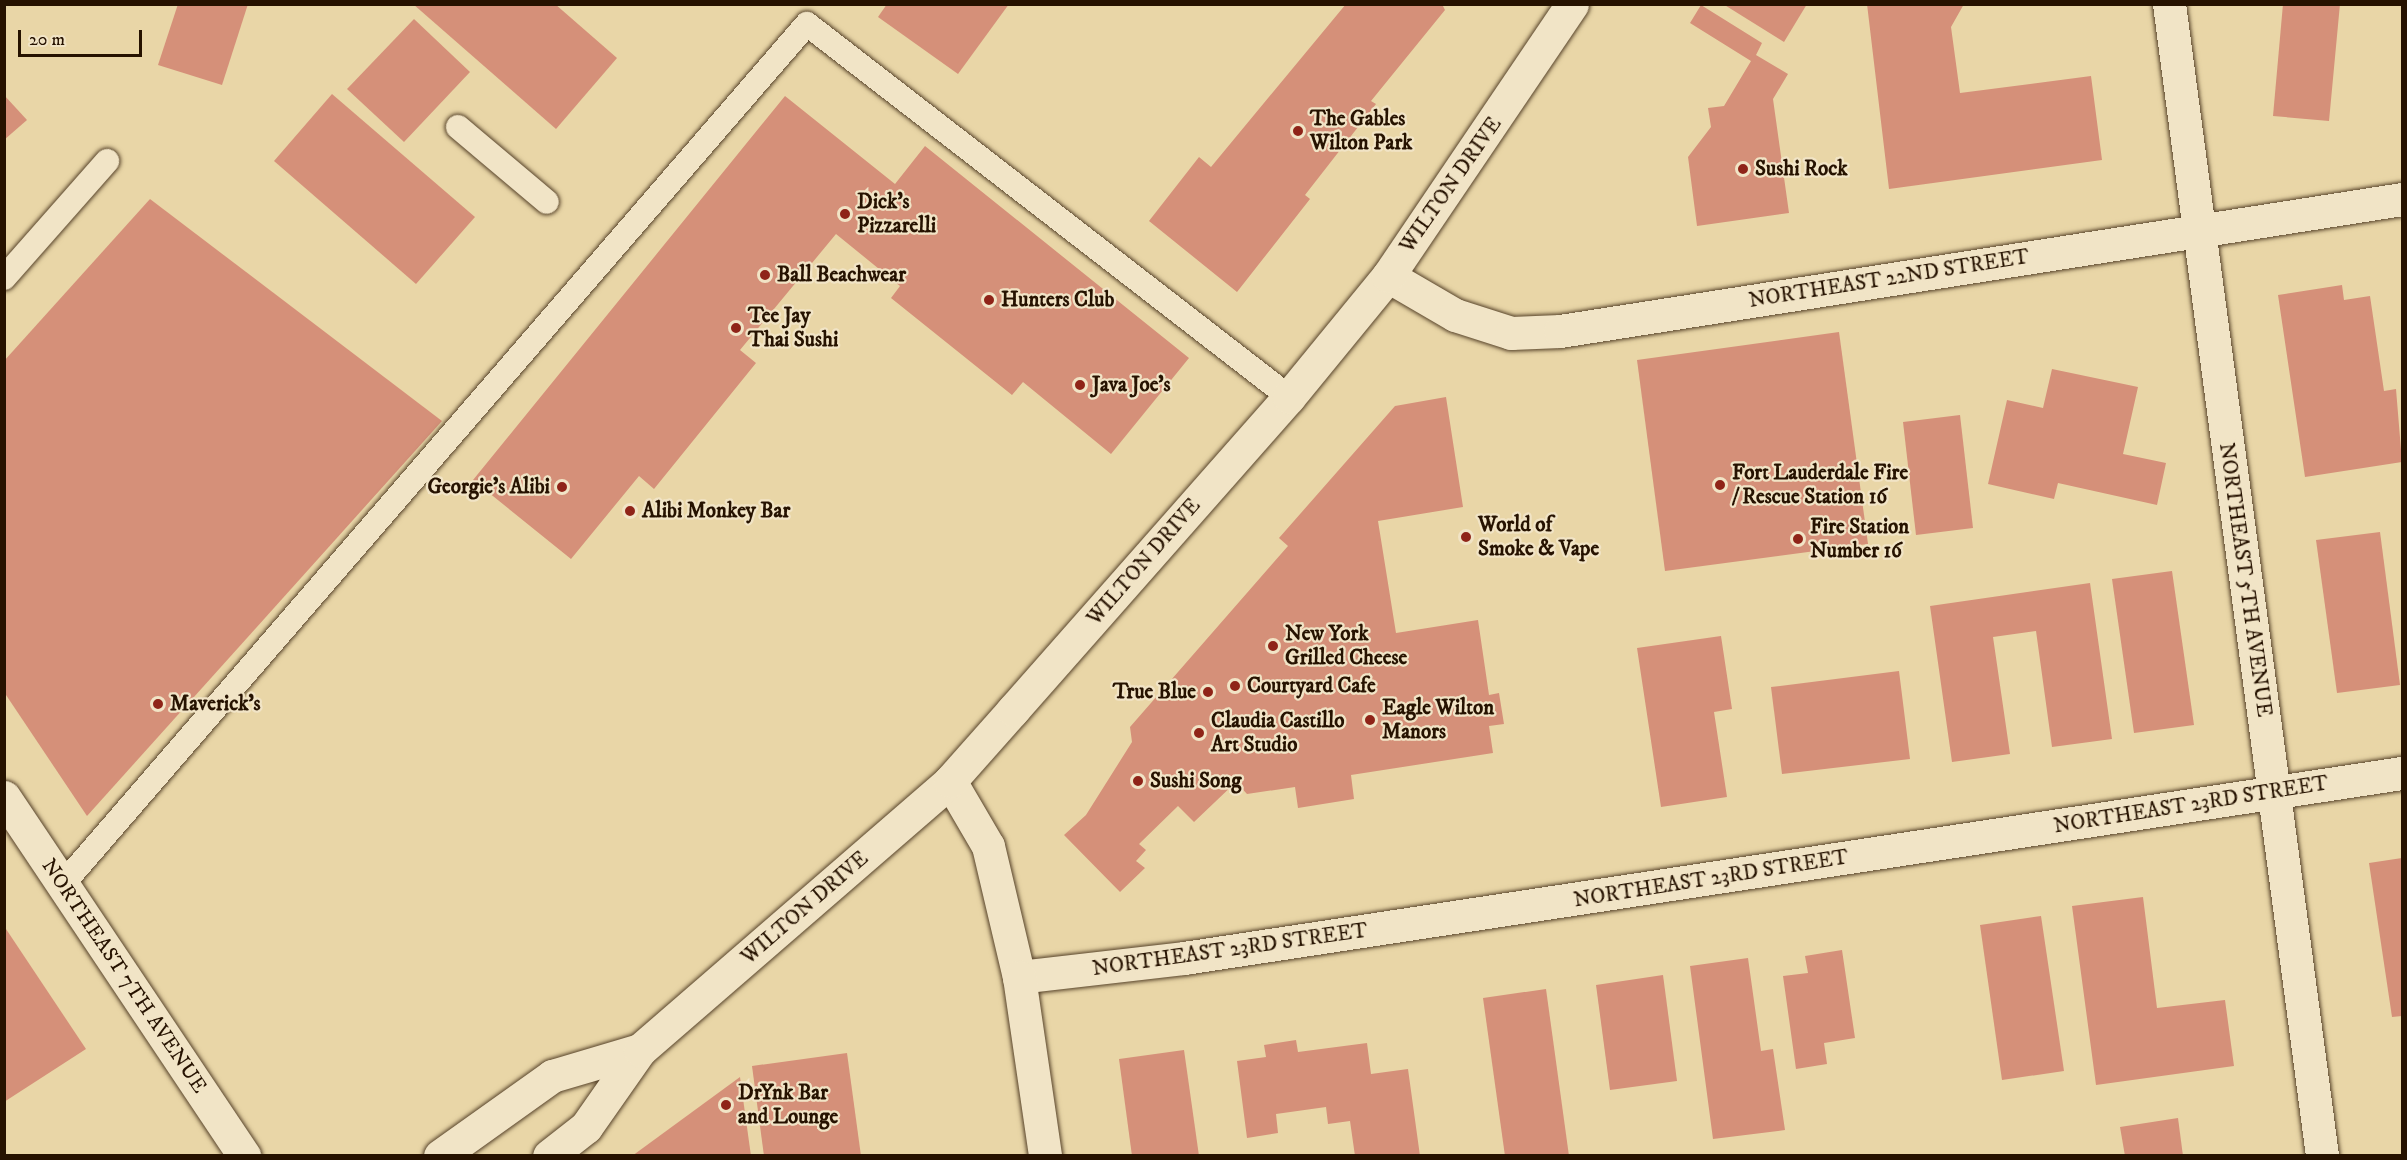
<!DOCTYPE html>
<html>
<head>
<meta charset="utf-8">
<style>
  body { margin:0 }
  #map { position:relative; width:2407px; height:1160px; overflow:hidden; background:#e9d6a7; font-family:"IM FELL DW Pica",serif }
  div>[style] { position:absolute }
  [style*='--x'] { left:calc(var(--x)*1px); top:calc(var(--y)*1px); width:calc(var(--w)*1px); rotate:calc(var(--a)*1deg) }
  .building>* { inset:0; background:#d59079 }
  .roads { filter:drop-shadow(0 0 2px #57432a) drop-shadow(0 0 2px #57432a) }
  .service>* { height:24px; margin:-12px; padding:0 12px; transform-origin:12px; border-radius:12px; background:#f1e4c6 }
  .minor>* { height:33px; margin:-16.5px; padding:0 16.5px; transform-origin:16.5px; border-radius:16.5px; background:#f1e4c6 }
  .tertiary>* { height:33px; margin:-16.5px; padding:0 16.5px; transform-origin:16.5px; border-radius:16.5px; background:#f1e4c6 }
  .secondary>* { height:33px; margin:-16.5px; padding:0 16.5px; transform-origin:16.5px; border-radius:16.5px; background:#f1e4c6 }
  .dots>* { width:16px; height:16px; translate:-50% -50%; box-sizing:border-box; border:3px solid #f1e4c6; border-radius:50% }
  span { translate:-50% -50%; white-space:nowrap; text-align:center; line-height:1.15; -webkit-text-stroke:4.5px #f1e4c6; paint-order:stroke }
  .poi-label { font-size:21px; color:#261200; font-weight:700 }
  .left { translate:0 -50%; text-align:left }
  .right { translate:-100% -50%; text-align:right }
  .street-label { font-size:21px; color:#261200 }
  .frame { position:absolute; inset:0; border:6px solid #261200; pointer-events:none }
  .scale { position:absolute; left:18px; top:30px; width:124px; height:27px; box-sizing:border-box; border:3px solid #261200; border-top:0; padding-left:8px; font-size:18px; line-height:21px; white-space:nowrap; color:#261200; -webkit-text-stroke:4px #f1e4c6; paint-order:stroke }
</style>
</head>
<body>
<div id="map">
  <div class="building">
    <div style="clip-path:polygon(178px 4px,248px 4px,222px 85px,158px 65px)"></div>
    <div style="clip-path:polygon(413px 4px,555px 4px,617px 58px,556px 129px)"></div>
    <div style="clip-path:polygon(887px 4px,1009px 4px,958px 74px,878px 17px)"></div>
    <div style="clip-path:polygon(1346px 4px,1442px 4px,1445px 10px,1371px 101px,1376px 104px,1305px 195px,1310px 199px,1237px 292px,1149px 221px,1199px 157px,1211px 167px)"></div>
    <div style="clip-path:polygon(1723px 4px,1807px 4px,1784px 42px)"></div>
    <div style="clip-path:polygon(1867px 4px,1964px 4px,1951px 27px,1960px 93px,2091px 76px,2102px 160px,1889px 189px)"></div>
    <div style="clip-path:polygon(2283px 4px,2340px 4px,2329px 121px,2273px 116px)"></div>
    <div style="clip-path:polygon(1701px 5px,1762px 43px,1756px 55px,1788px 74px,1773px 99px,1789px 213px,1697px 226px,1688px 157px,1711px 127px,1708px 108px,1724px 106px,1751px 61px,1690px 23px)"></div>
    <div style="clip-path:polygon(414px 19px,470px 72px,404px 142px,347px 89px)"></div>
    <div style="clip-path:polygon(332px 94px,475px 217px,416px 284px,274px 161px)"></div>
    <div style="clip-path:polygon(4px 95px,27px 120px,4px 140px)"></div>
    <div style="clip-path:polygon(785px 96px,895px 184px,925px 146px,1189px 358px,1111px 454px,1023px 382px,1012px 395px,891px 298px,900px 286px,836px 234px,740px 350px,756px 363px,654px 489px,639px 476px,571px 559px,473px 480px)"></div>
    <div style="clip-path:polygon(150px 199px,442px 421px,87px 816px,4px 692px,4px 361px)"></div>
    <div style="clip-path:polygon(2342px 285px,2344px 300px,2370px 296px,2384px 391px,2396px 389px,2402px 462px,2305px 477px,2278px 295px)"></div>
    <div style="clip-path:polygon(1839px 332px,1868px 544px,1665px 571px,1637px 360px)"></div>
    <div style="clip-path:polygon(2052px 369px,2138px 387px,2123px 454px,2166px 463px,2157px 505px,2058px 483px,2054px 499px,1988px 484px,2007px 400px,2043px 408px)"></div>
    <div style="clip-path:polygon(1446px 397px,1463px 507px,1378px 521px,1396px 633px,1478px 620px,1489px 695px,1499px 693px,1504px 724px,1489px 726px,1493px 753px,1351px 775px,1354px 799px,1298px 808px,1295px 787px,1247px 794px,1236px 782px,1194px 822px,1178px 806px,1139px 844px,1146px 850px,1136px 861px,1145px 868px,1120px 892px,1064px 835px,1086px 815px,1132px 742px,1130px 727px,1288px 546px,1279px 538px,1395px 406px)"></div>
    <div style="clip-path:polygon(1960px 415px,1973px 528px,1916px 535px,1903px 422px)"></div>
    <div style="clip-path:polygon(2380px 532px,2400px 685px,2337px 693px,2316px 540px)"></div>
    <div style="clip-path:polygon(2172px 571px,2194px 725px,2134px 733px,2112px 579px)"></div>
    <div style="clip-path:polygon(2090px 583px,2112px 739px,2052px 747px,2036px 631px,1993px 637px,2010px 754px,1952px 762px,1930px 606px)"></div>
    <div style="clip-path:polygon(1721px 636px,1732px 709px,1714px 712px,1727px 797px,1661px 807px,1637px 648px)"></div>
    <div style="clip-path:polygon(1899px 671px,1910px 759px,1782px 774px,1771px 687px)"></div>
    <div style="clip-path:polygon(2402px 858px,2402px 1016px,2392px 1017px,2369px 863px)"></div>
    <div style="clip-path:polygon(2143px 897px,2157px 1008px,2225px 1000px,2234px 1066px,2096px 1085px,2072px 906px)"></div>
    <div style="clip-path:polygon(2041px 916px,2064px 1071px,2002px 1080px,1980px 925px)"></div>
    <div style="clip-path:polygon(4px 926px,86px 1049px,4px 1102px)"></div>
    <div style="clip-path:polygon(1842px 950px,1855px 1038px,1824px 1043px,1827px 1064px,1796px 1069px,1783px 976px,1808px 973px,1805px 956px)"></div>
    <div style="clip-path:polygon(1748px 958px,1761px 1051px,1773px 1049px,1785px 1130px,1713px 1139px,1690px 966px)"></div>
    <div style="clip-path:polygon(1663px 975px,1677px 1081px,1610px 1090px,1596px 985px)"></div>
    <div style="clip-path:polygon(1546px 989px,1569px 1156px,1505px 1156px,1483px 998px)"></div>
    <div style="clip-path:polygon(1296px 1040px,1298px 1052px,1367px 1043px,1371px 1074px,1408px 1069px,1420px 1156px,1355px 1156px,1350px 1121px,1328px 1124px,1326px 1107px,1276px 1114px,1278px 1133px,1247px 1138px,1237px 1061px,1266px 1057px,1264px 1045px)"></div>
    <div style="clip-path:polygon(1184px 1050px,1199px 1156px,1132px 1156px,1119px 1059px)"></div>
    <div style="clip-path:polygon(847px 1053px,861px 1156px,764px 1156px,752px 1066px)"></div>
    <div style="clip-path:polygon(740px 1077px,751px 1156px,632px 1156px)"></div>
    <div style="clip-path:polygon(2178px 1118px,2183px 1156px,2125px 1156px,2120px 1127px)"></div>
  </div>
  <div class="roads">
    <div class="service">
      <div style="--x:458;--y:127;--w:116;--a:40.1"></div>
      <div style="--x:4;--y:278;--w:156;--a:-48.6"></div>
      <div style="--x:63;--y:884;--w:1137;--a:-49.14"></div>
      <div style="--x:807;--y:24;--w:609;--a:37.73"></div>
    </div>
    <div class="minor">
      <div style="--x:2169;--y:4;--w:1162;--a:82.43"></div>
      <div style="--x:1388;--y:276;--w:78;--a:30.2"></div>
      <div style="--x:1455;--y:315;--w:59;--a:17.8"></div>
      <div style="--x:1511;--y:333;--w:49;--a:-2.3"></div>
      <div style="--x:1560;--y:331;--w:852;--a:-8.91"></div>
      <div style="--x:4;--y:797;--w:432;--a:56.2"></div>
      <div style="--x:1019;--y:977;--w:166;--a:-6.6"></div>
      <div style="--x:1184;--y:958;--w:1232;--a:-8.64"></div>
    </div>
    <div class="tertiary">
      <div style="--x:950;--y:781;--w:75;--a:59.7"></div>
      <div style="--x:988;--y:846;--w:135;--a:76.7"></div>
      <div style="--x:1019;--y:977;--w:181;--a:81.7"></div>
    </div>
    <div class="secondary">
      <div style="--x:440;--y:1156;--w:138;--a:-35.5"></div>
      <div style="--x:552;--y:1076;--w:92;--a:-16.5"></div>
      <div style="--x:549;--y:1156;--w:47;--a:-38.1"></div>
      <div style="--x:586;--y:1127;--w:94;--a:-55"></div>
      <div style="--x:640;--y:1050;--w:410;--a:-40.9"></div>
      <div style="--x:950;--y:781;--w:95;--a:-48.4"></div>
      <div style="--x:1013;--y:710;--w:417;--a:-48.6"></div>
      <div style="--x:1289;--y:397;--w:156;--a:-50.7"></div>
      <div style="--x:1388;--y:276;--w:328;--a:-55.9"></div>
    </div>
  </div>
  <div class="dots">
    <div style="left:1298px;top:131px;background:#8f2418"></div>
    <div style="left:1743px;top:169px;background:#8f2418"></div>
    <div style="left:845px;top:214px;background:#8f2418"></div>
    <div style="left:765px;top:275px;background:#8f2418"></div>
    <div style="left:989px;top:300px;background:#8f2418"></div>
    <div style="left:736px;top:328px;background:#8f2418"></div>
    <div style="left:1080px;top:385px;background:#8f2418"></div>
    <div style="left:1720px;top:485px;background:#8f2418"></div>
    <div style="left:562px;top:487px;background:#8f2418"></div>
    <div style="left:630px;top:511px;background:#8f2418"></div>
    <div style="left:1466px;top:537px;background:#8f2418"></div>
    <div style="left:1798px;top:539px;background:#8f2418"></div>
    <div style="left:1273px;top:646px;background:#8f2418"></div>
    <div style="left:1235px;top:686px;background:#8f2418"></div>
    <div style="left:1208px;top:692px;background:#8f2418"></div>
    <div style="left:158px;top:704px;background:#8f2418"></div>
    <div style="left:1370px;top:720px;background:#8f2418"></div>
    <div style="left:1199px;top:733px;background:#8f2418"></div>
    <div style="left:1138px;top:781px;background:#8f2418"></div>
    <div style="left:726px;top:1105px;background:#8f2418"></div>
  </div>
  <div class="poi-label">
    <span class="left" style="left:1310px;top:131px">The Gables<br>Wilton Park</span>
    <span class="left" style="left:1755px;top:169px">Sushi Rock</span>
    <span class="left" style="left:857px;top:214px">Dick's<br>Pizzarelli</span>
    <span class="left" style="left:777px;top:275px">Ball Beachwear</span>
    <span class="left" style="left:1001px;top:300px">Hunters Club</span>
    <span class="left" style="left:748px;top:328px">Tee Jay<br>Thai Sushi</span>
    <span class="left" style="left:1092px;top:385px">Java Joe's</span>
    <span class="left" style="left:1732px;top:485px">Fort Lauderdale Fire<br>/ Rescue Station 16</span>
    <span class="right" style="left:550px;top:487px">Georgie’s Alibi</span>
    <span class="left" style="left:642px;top:511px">Alibi Monkey Bar</span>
    <span class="left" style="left:1478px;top:537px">World of<br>Smoke &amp; Vape</span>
    <span class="left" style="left:1810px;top:539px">Fire Station<br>Number 16</span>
    <span class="left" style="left:1285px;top:646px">New York<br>Grilled Cheese</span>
    <span class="left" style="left:1247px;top:686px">Courtyard Cafe</span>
    <span class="right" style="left:1196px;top:692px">True Blue</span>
    <span class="left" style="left:170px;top:704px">Maverick's</span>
    <span class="left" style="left:1382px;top:720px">Eagle Wilton<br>Manors</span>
    <span class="left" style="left:1211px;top:733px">Claudia Castillo<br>Art Studio</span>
    <span class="left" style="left:1150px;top:781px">Sushi Song</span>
    <span class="left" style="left:738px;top:1105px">DrYnk Bar<br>and Lounge</span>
  </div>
  <div class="street-label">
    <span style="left:1451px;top:185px;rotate:-55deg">WILTON DRIVE</span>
    <span style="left:1889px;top:279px;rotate:-9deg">NORTHEAST 22ND STREET</span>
    <span style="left:1144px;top:562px;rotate:-49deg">WILTON DRIVE</span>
    <span style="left:2245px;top:580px;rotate:82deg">NORTHEAST 5TH AVENUE</span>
    <span style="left:2191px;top:805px;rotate:-9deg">NORTHEAST 23RD STREET</span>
    <span style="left:1711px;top:879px;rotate:-9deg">NORTHEAST 23RD STREET</span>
    <span style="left:805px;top:908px;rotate:-41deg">WILTON DRIVE</span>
    <span style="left:1230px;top:950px;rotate:-8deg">NORTHEAST 23RD STREET</span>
    <span style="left:124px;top:976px;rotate:56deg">NORTHEAST 7TH AVENUE</span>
  </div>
  <div class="frame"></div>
  <div class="scale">20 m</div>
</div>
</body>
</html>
